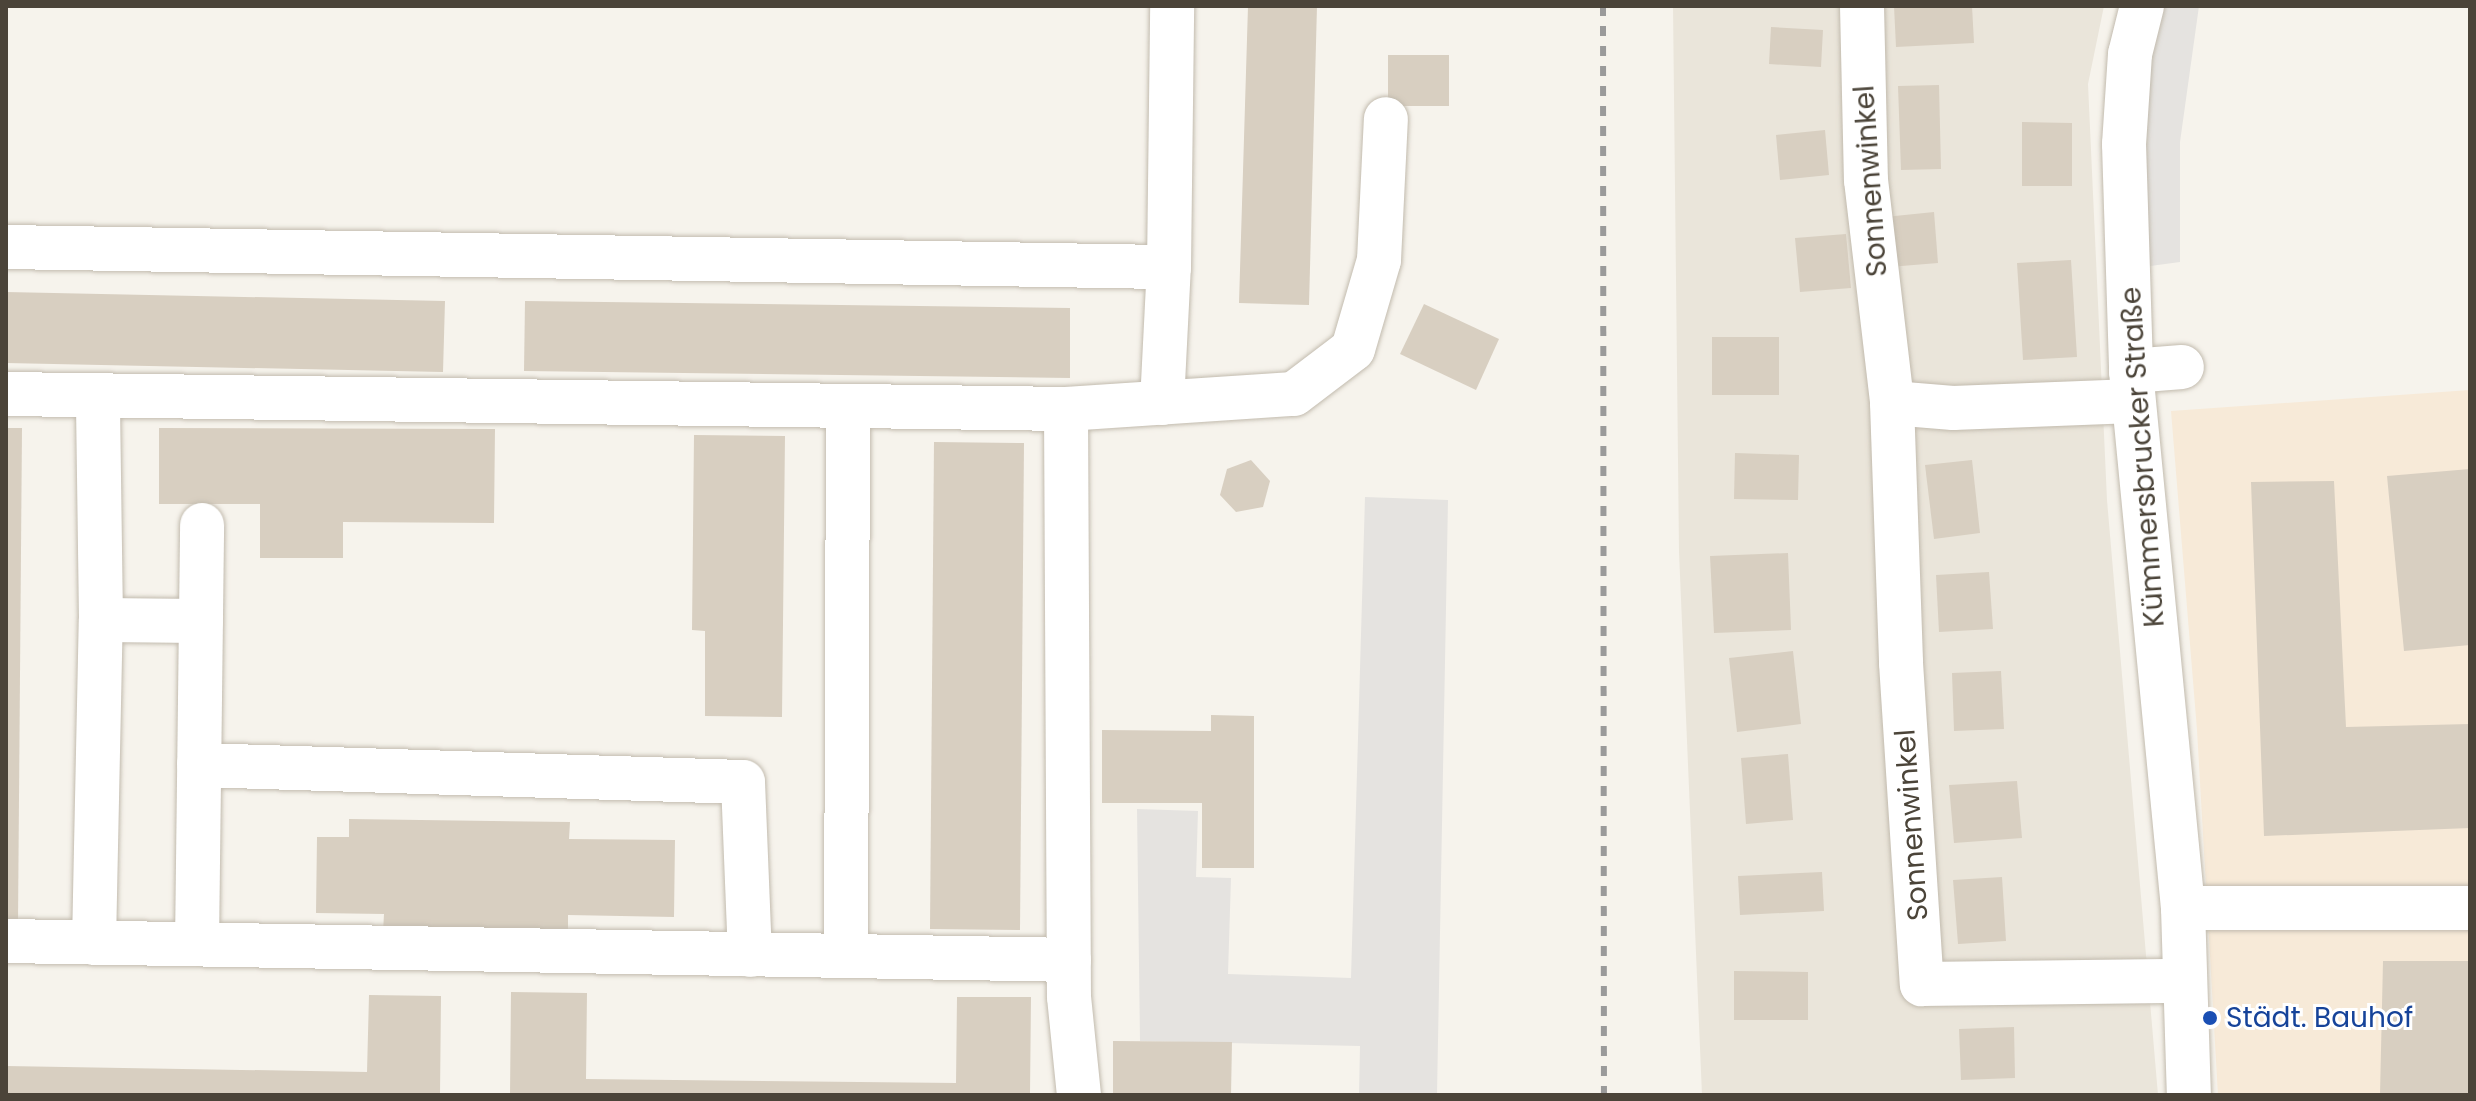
<!DOCTYPE html>
<html>
<head>
<meta charset="utf-8">
<style>
  body { margin:0 }
  #map { position:relative; width:2476px; height:1101px; overflow:hidden; background:#f6f3ec; font-family:Poppins,sans-serif }
  div>[style] { position:absolute }
  [style*='--x'] { left:calc(var(--x)*1px); top:calc(var(--y)*1px); width:calc(var(--w)*1px); rotate:calc(var(--a)*1deg) }
  .residential>* { inset:0; background:#eae5da }
  .commercial>* { inset:0; background:#f7ead8 }
  .parking>* { inset:0; background:#e5e3e0 }
  .building>* { inset:0; background:#d8cfc1 }
  .roads { filter:drop-shadow(0 0 2px #c2bbae) drop-shadow(0 0 2px #c2bbae) }
  .minor>* { height:44px; margin:-22px; padding:0 22px; transform-origin:22px; border-radius:22px; background:#fff }
  .rail>* { height:6px; margin-top:-3px; transform-origin:0; background:repeating-linear-gradient(90deg,#9a9a9a 0 10px,transparent 0 20px) }
  .dots>* { width:22px; height:22px; translate:-50% -50%; box-sizing:border-box; border:4px solid #fff; border-radius:50% }
  span { translate:-50% -50%; white-space:nowrap; text-align:center; line-height:1.15; -webkit-text-stroke:6px #fff; paint-order:stroke }
  .street-label { font-size:28px; color:#4b4439 }
  .transit-label { font-size:28px; color:#164399 }
  .left { translate:0 -50%; text-align:left }
  .frame { position:absolute; inset:0; border:8px solid #4b4439; pointer-events:none }
</style>
</head>
<body>
<div id="map">
  <div class="residential">
    <div style="clip-path:polygon(1673px 6px,2104px 6px,2088px 84px,2107px 500px,2158px 1095px,1702px 1095px,1679px 552px)"></div>
  </div>
  <div class="commercial">
    <div style="clip-path:polygon(2470px 390px,2470px 1095px,2218px 1095px,2197px 730px,2171px 411px)"></div>
  </div>
  <div class="parking">
    <div style="clip-path:polygon(2142px 6px,2199px 6px,2180px 142px,2180px 262px,2128px 269px)"></div>
    <div style="clip-path:polygon(1365px 497px,1448px 500px,1437px 1095px,1359px 1095px,1360px 1046px,1140px 1041px,1137px 809px,1198px 811px,1196px 877px,1231px 878px,1228px 974px,1351px 978px)"></div>
  </div>
  <div class="building">
    <div style="clip-path:polygon(1248px 6px,1317px 6px,1309px 305px,1239px 303px)"></div>
    <div style="clip-path:polygon(1894px 6px,1972px 6px,1974px 43px,1896px 47px)"></div>
    <div style="clip-path:polygon(1771px 27px,1823px 30px,1821px 67px,1769px 64px)"></div>
    <div style="clip-path:polygon(1388px 55px,1449px 55px,1449px 106px,1388px 106px)"></div>
    <div style="clip-path:polygon(1939px 85px,1941px 169px,1901px 170px,1898px 86px)"></div>
    <div style="clip-path:polygon(2022px 122px,2072px 123px,2072px 186px,2022px 186px)"></div>
    <div style="clip-path:polygon(1825px 130px,1829px 175px,1780px 180px,1776px 135px)"></div>
    <div style="clip-path:polygon(1934px 212px,1938px 263px,1889px 267px,1885px 217px)"></div>
    <div style="clip-path:polygon(1846px 234px,1851px 288px,1800px 292px,1795px 238px)"></div>
    <div style="clip-path:polygon(2071px 260px,2077px 357px,2023px 360px,2017px 263px)"></div>
    <div style="clip-path:polygon(6px 292px,445px 301px,443px 372px,6px 363px)"></div>
    <div style="clip-path:polygon(525px 301px,1070px 308px,1070px 378px,524px 371px)"></div>
    <div style="clip-path:polygon(1424px 304px,1499px 339px,1476px 390px,1400px 354px)"></div>
    <div style="clip-path:polygon(1712px 337px,1779px 337px,1779px 395px,1712px 395px)"></div>
    <div style="clip-path:polygon(6px 428px,22px 428px,18px 921px,6px 921px)"></div>
    <div style="clip-path:polygon(159px 428px,495px 429px,494px 523px,343px 522px,343px 558px,260px 558px,260px 504px,159px 504px)"></div>
    <div style="clip-path:polygon(694px 435px,785px 436px,782px 717px,705px 716px,705px 631px,692px 630px)"></div>
    <div style="clip-path:polygon(934px 442px,1024px 443px,1020px 930px,930px 929px)"></div>
    <div style="clip-path:polygon(1735px 453px,1799px 455px,1798px 500px,1734px 499px)"></div>
    <div style="clip-path:polygon(1251px 460px,1270px 481px,1263px 507px,1236px 512px,1220px 495px,1227px 469px)"></div>
    <div style="clip-path:polygon(1972px 460px,1980px 533px,1934px 539px,1925px 465px)"></div>
    <div style="clip-path:polygon(2470px 469px,2470px 645px,2404px 651px,2387px 476px)"></div>
    <div style="clip-path:polygon(2334px 481px,2346px 727px,2470px 724px,2470px 828px,2264px 836px,2251px 482px)"></div>
    <div style="clip-path:polygon(1788px 553px,1791px 630px,1714px 633px,1710px 556px)"></div>
    <div style="clip-path:polygon(1989px 572px,1993px 629px,1939px 632px,1936px 575px)"></div>
    <div style="clip-path:polygon(1793px 651px,1801px 724px,1737px 732px,1729px 658px)"></div>
    <div style="clip-path:polygon(2001px 671px,2004px 729px,1954px 731px,1952px 673px)"></div>
    <div style="clip-path:polygon(1211px 715px,1254px 716px,1254px 868px,1202px 868px,1202px 803px,1102px 803px,1102px 730px,1211px 731px)"></div>
    <div style="clip-path:polygon(1788px 754px,1793px 820px,1746px 824px,1741px 758px)"></div>
    <div style="clip-path:polygon(2017px 781px,2022px 838px,1954px 843px,1949px 785px)"></div>
    <div style="clip-path:polygon(349px 819px,570px 822px,569px 839px,675px 840px,674px 917px,568px 915px,568px 935px,383px 932px,384px 914px,316px 913px,317px 837px,349px 837px)"></div>
    <div style="clip-path:polygon(1822px 872px,1824px 911px,1740px 915px,1738px 876px)"></div>
    <div style="clip-path:polygon(2002px 877px,2006px 941px,1958px 944px,1953px 880px)"></div>
    <div style="clip-path:polygon(2383px 961px,2470px 961px,2470px 1095px,2380px 1095px)"></div>
    <div style="clip-path:polygon(1734px 971px,1808px 972px,1808px 1020px,1734px 1020px)"></div>
    <div style="clip-path:polygon(511px 992px,587px 993px,586px 1079px,956px 1083px,957px 997px,1031px 997px,1030px 1095px,510px 1095px)"></div>
    <div style="clip-path:polygon(369px 995px,441px 996px,440px 1095px,6px 1095px,6px 1066px,367px 1072px)"></div>
    <div style="clip-path:polygon(2014px 1027px,2015px 1078px,1961px 1080px,1959px 1029px)"></div>
    <div style="clip-path:polygon(1113px 1041px,1232px 1042px,1231px 1095px,1113px 1095px)"></div>
  </div>
  <div class="roads">
    <div class="minor">
      <div style="--x:1862;--y:6;--w:174;--a:88.7"></div>
      <div style="--x:1866;--y:180;--w:225;--a:83.3"></div>
      <div style="--x:2142;--y:6;--w:49;--a:104"></div>
      <div style="--x:2130;--y:54;--w:90;--a:93.8"></div>
      <div style="--x:2124;--y:144;--w:227;--a:88.2"></div>
      <div style="--x:2131;--y:371;--w:540;--a:84.47"></div>
      <div style="--x:2183;--y:908;--w:187;--a:88.2"></div>
      <div style="--x:6;--y:247;--w:1163;--a:0.99"></div>
      <div style="--x:2131;--y:371;--w:51;--a:-4.5"></div>
      <div style="--x:6;--y:394;--w:1060;--a:0.81"></div>
      <div style="--x:1066;--y:409;--w:588;--a:89.71"></div>
      <div style="--x:1069;--y:997;--w:99;--a:84.2"></div>
      <div style="--x:2133;--y:401;--w:180;--a:177.8"></div>
      <div style="--x:1953;--y:408;--w:61;--a:-175.3"></div>
      <div style="--x:1892;--y:403;--w:260;--a:88"></div>
      <div style="--x:1901;--y:663;--w:322;--a:86.3"></div>
      <div style="--x:1922;--y:984;--w:263;--a:-0.7"></div>
      <div style="--x:1162;--y:403;--w:136;--a:-87.1"></div>
      <div style="--x:1169;--y:267;--w:261;--a:-89.3"></div>
      <div style="--x:1066;--y:409;--w:228;--a:-3.8"></div>
      <div style="--x:1294;--y:394;--w:74;--a:-37.3"></div>
      <div style="--x:1353;--y:349;--w:93;--a:-73.7"></div>
      <div style="--x:1379;--y:260;--w:141;--a:-87.2"></div>
      <div style="--x:101;--y:620;--w:100;--a:0.6"></div>
      <div style="--x:199;--y:765;--w:544;--a:1.79"></div>
      <div style="--x:743;--y:782;--w:173;--a:87.7"></div>
      <div style="--x:2183;--y:908;--w:287;--a:0"></div>
      <div style="--x:6;--y:941;--w:1063;--a:1.02"></div>
      <div style="--x:94;--y:943;--w:323;--a:-88.8"></div>
      <div style="--x:101;--y:620;--w:225;--a:-90.8"></div>
      <div style="--x:197;--y:944;--w:419;--a:-89.3"></div>
      <div style="--x:846;--y:956;--w:550;--a:-89.79"></div>
    </div>
  </div>
  <div class="rail">
    <div style="--x:1603;--y:6;--w:1089;--a:89.95"></div>
  </div>
  <div class="dots">
    <div style="left:2210px;top:1018px;background:#1a4fb4"></div>
  </div>
  <div class="street-label">
    <span style="left:1871px;top:181px;rotate:-94deg">Sonnenwinkel</span>
    <span style="left:2143px;top:457px;rotate:-94deg">Kümmersbrucker Straße</span>
    <span style="left:1912px;top:825px;rotate:-94deg">Sonnenwinkel</span>
  </div>
  <div class="transit-label">
    <span class="left" style="left:2226px;top:1018px">Städt. Bauhof</span>
  </div>
  <div class="frame"></div>
</div>
</body>
</html>
